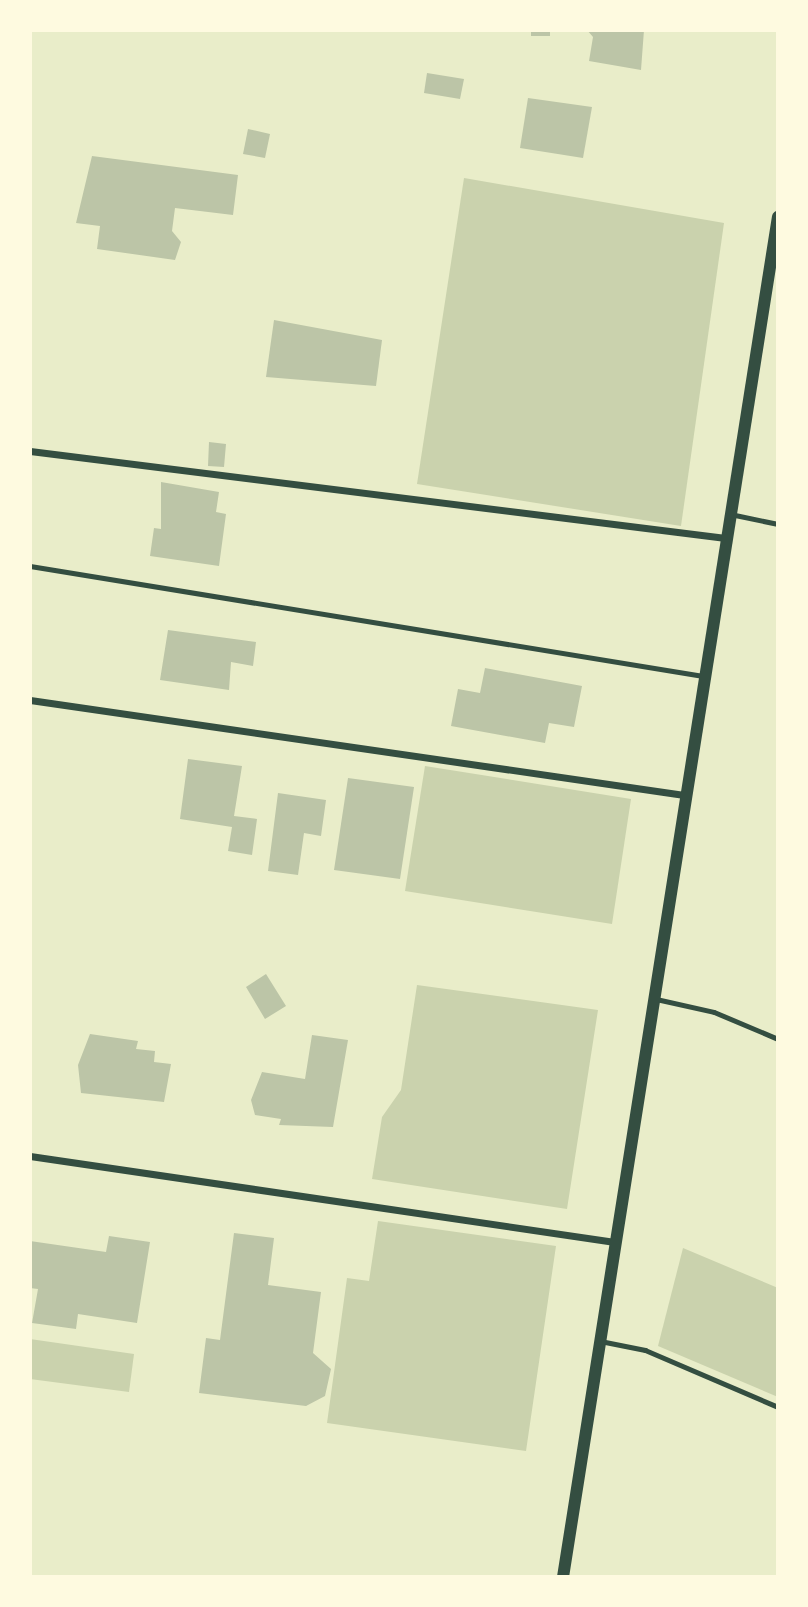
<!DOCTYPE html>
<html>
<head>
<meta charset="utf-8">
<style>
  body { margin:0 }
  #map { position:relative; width:808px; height:1607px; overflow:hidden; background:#e9edc9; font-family:"Exo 2",sans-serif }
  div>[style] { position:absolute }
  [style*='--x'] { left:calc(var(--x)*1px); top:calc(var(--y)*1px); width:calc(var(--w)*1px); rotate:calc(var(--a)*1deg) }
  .green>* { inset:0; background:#cad2ad }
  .building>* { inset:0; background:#bcc5a7 }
  .service>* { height:5px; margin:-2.5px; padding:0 2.5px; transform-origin:2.5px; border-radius:2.5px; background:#344e41 }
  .minor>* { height:7px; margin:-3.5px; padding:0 3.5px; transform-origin:3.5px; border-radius:3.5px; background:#344e41 }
  .tertiary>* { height:12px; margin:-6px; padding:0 6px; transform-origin:6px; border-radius:6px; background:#344e41 }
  span { translate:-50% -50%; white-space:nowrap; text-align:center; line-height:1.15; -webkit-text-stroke:7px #fefae0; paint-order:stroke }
  .frame { position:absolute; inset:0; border:32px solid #fefae0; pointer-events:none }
</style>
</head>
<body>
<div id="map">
  <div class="green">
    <div style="clip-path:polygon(464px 178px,724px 223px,681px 526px,417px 484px)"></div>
    <div style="clip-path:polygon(425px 766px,631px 799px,612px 924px,405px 891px)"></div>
    <div style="clip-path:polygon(417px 985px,598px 1010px,567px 1209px,372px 1179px,382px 1117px,401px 1090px)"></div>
    <div style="clip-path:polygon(378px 1221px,556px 1246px,526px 1451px,327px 1423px,347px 1278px,369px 1281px)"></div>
    <div style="clip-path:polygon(683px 1248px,778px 1288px,778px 1397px,658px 1346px)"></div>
    <div style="clip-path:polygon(30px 1339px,134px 1354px,129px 1392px,30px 1379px)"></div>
  </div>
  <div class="building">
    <div style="clip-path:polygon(531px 30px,550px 30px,550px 36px,531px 36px)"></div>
    <div style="clip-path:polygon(587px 30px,644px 30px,641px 70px,589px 61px,593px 37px)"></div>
    <div style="clip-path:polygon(427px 73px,464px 79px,460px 99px,424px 93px)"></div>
    <div style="clip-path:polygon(528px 98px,592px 107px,583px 158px,520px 148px)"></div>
    <div style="clip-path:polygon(248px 129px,270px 134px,265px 158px,243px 154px)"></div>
    <div style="clip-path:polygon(92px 156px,238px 175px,233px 215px,175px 208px,172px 231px,181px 242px,175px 260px,97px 249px,100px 226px,76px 223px)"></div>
    <div style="clip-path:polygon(274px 320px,382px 340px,376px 386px,266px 377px)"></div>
    <div style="clip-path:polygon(209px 442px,226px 444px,224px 467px,208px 466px)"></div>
    <div style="clip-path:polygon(161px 482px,219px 492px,216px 512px,226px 514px,219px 566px,150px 556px,154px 528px,161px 529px)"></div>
    <div style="clip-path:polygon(168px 630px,256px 642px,253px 666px,231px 662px,229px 690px,160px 680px)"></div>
    <div style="clip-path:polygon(485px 668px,582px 686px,574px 727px,549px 723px,545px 743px,451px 726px,458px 689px,480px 693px)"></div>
    <div style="clip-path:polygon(188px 759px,242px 766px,234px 816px,257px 819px,252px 855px,228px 851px,232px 827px,180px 819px)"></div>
    <div style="clip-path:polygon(348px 778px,414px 787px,400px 879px,334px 870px)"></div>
    <div style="clip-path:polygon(278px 793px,326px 800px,321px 836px,304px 833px,298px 875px,268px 871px)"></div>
    <div style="clip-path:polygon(266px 974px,286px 1006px,265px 1019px,246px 987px)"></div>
    <div style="clip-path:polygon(90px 1034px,138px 1041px,136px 1049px,155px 1051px,154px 1062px,171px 1064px,164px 1102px,81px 1093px,78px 1065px)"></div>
    <div style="clip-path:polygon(312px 1035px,348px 1040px,333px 1127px,279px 1125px,281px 1119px,255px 1115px,251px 1100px,262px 1072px,305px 1079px)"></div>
    <div style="clip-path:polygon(234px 1233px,274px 1238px,268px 1285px,321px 1292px,313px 1353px,331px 1369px,325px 1396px,306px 1406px,199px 1393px,206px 1338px,220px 1340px)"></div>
    <div style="clip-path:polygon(109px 1236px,150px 1242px,137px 1323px,78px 1314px,76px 1329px,32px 1323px,38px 1289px,30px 1288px,30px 1241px,106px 1252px)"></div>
  </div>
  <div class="service">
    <div style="--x:730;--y:514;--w:49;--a:11.8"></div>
    <div style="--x:30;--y:566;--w:682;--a:9.28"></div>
    <div style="--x:656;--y:999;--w:59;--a:12.6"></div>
    <div style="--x:714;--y:1012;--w:69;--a:22.9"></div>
    <div style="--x:600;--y:1341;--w:46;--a:11.3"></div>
    <div style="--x:645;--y:1350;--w:145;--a:23.2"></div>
  </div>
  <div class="minor">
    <div style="--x:30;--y:451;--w:701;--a:7.13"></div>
    <div style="--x:30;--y:700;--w:661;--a:8.26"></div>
    <div style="--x:30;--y:1156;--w:591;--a:8.36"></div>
  </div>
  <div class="tertiary">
    <div style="--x:563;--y:1577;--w:1377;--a:-81.02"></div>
  </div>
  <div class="frame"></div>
</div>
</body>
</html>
